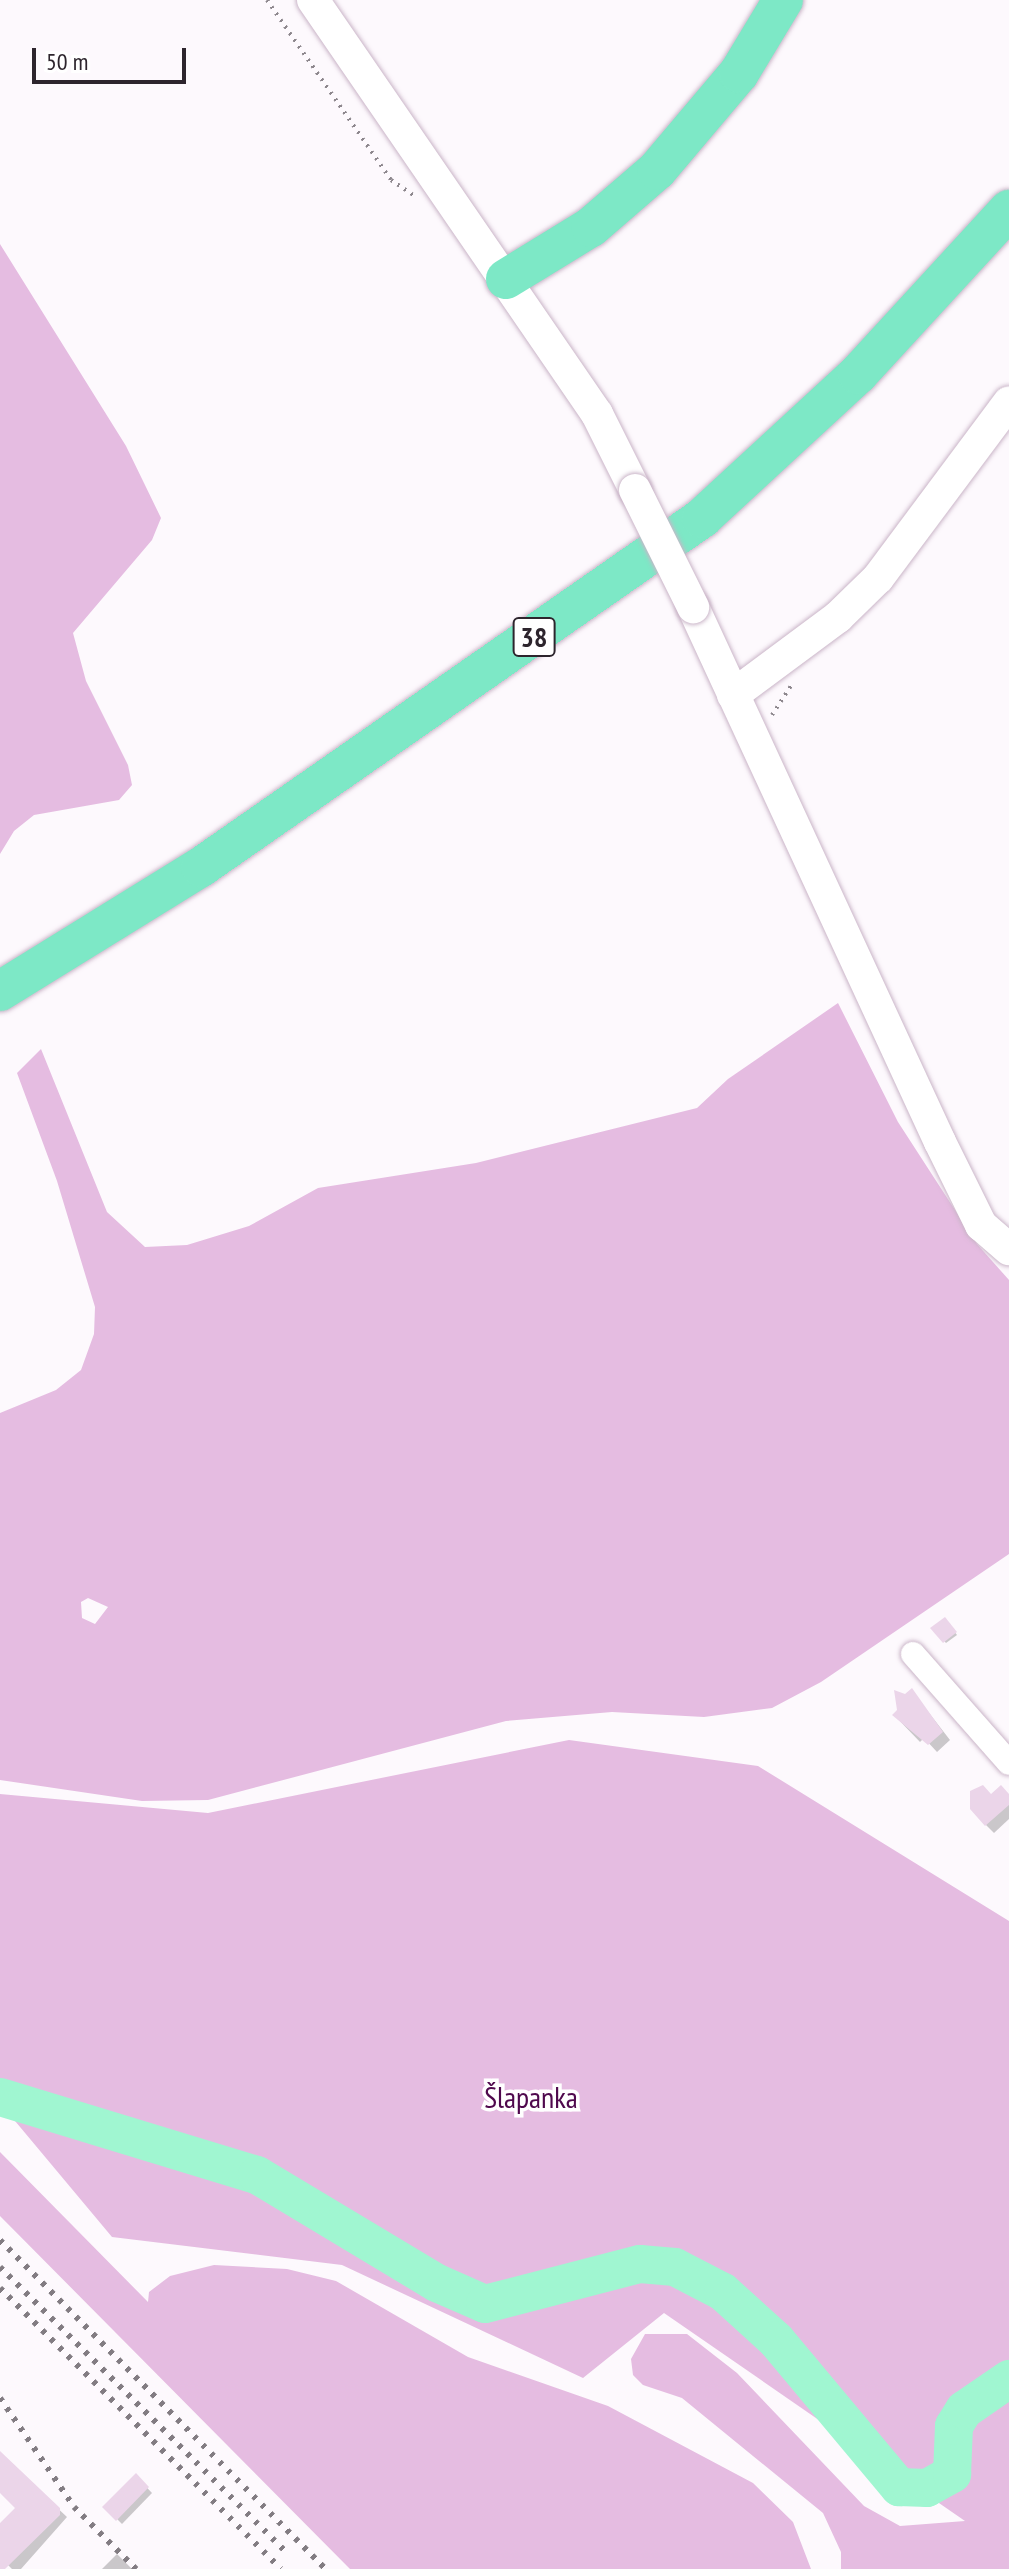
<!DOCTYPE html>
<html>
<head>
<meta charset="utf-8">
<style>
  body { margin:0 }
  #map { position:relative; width:1009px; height:2569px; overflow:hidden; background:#fdf9fd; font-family:"PT Sans Narrow",sans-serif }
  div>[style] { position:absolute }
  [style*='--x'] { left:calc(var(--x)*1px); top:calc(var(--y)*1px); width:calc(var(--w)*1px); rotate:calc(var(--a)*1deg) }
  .green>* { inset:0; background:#e5bce1 }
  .shadow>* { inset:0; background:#0003 }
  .river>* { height:38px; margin:-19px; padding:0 19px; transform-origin:19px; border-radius:19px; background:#a0f6d1 }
  .building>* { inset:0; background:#ebd5e9 }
  .path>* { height:4px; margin-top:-2px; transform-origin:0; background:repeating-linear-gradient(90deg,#8d878d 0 2px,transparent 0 8px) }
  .roads { filter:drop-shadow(0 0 2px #cab5c8) drop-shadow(0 0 2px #cab5c8) }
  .minor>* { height:24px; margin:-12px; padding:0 12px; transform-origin:12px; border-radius:12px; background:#fff }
  .tertiary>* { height:32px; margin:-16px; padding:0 16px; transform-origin:16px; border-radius:16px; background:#fff }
  .primary>* { height:40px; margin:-20px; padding:0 20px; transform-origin:20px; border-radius:20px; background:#7de8c6 }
  .rail>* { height:6px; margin-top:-3px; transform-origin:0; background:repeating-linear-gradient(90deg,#827c82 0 4px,transparent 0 12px) }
  .bridges { filter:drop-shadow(0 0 2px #cab5c8) drop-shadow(0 0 2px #cab5c8) }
  .tertiary-bridge>* { height:32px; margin:-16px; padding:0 16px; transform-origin:16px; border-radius:16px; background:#fff }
  span { translate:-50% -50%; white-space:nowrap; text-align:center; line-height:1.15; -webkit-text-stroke:7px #fff; paint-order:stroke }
  .shield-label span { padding:2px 6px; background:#fff; border:2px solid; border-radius:6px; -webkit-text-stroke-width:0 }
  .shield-label { font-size:28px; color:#2d252d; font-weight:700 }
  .park-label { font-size:30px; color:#4f084d }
  .scale { position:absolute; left:32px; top:48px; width:154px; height:36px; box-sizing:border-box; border:4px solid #2d252d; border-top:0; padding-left:10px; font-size:24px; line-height:28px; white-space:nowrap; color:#2d252d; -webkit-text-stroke:6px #fff; paint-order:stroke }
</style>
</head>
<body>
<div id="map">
  <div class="green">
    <div style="clip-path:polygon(0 244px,126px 446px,161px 518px,152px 540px,73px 633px,86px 681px,128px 765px,132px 785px,119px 800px,34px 815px,14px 831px,0 854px)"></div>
    <div style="clip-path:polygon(evenodd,838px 1003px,898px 1122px,977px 1244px,1009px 1280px,1009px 1554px,821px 1682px,772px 1708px,704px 1717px,612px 1712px,506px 1721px,208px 1800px,142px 1801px,0 1780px,0 1413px,56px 1390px,81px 1370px,94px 1334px,95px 1307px,57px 1181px,17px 1073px,41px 1049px,107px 1212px,145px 1247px,187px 1245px,249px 1226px,318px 1188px,476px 1163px,697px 1108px,728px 1079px,838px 1003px,88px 1598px,108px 1607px,95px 1624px,82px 1618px,81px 1602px,88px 1598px)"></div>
    <div style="clip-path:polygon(569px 1740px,758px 1766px,1009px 1921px,1009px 2569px,841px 2569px,841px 2552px,823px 2513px,682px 2398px,643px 2385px,633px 2375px,631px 2359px,645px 2334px,687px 2334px,737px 2373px,864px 2506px,900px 2526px,965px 2521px,664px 2313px,583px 2378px,342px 2265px,112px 2237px,0 2103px,0 1794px,208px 1813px)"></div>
    <div style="clip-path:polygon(0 2152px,148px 2302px,149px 2292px,170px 2276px,214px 2265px,287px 2269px,336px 2281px,468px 2357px,608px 2406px,753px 2483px,793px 2522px,811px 2569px,350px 2569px,0 2216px)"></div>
  </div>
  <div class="shadow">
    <div style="clip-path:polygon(945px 1619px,957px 1635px,946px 1643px,933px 1629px)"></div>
    <div style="clip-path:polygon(912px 1691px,950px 1740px,937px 1752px,924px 1738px,920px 1742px,894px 1715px)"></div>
    <div style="clip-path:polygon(1009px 1796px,1009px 1819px,994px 1833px,986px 1825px,992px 1797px)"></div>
    <div style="clip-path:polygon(2px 2456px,67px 2517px,21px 2569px,12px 2569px,0 2557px,0 2526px,17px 2508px,0 2490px)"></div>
    <div style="clip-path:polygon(136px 2476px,152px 2493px,122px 2524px,105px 2507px)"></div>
    <div style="clip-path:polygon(117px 2554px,132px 2569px,102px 2569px)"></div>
  </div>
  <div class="river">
    <div style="--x:0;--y:2097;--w:269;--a:16.9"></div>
    <div style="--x:257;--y:2175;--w:210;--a:31"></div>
    <div style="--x:437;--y:2283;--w:52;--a:23.6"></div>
    <div style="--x:485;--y:2304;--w:160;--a:-14.5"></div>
    <div style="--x:640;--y:2264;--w:35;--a:5"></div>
    <div style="--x:675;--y:2267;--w:54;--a:27.5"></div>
    <div style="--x:723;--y:2292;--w:72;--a:42.2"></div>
    <div style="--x:776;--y:2340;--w:192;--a:50.1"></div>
    <div style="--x:899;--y:2487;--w:28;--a:2"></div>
    <div style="--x:927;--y:2488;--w:29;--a:-29"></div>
    <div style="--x:952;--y:2474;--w:48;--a:-87.6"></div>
    <div style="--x:954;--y:2426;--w:19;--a:-58"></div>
    <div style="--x:964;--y:2410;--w:55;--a:-34.6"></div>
  </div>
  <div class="building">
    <div style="clip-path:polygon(945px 1617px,957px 1632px,943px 1643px,930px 1628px)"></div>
    <div style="clip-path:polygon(912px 1688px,943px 1732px,928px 1745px,892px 1715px,897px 1710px,894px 1690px,905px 1694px)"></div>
    <div style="clip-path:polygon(983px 1785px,991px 1794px,1001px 1785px,1009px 1794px,1009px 1805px,985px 1826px,970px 1809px,970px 1791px)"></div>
    <div style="clip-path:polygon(0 2451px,60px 2508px,60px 2515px,5px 2569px,0 2569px,0 2523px,15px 2508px,0 2493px)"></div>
    <div style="clip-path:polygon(136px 2473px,149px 2487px,116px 2521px,102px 2507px)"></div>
  </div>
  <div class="path">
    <div style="--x:267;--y:0;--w:219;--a:55.4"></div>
    <div style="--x:391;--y:180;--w:27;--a:34"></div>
    <div style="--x:772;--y:715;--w:35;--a:-57"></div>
  </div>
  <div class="roads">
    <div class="minor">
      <div style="--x:913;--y:1654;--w:145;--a:48.6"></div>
    </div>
    <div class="tertiary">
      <div style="--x:313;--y:0;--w:502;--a:55.55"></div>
      <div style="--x:597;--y:414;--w:85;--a:63.4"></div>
      <div style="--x:693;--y:607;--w:589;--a:65.22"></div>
      <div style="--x:940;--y:1142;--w:93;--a:63.7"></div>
      <div style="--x:981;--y:1225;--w:37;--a:41"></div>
      <div style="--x:733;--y:695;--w:131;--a:-36.6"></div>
      <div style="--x:838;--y:617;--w:56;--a:-44.3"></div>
      <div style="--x:878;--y:578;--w:219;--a:-53.3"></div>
    </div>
    <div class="primary">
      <div style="--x:506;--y:279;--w:100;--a:-31.5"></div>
      <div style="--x:591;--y:227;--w:87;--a:-40.8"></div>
      <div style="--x:657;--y:170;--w:127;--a:-49.8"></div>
      <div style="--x:739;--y:73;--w:85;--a:-58.9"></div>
      <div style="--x:0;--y:991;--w:236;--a:-31.7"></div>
      <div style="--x:201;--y:867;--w:611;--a:-34.86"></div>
      <div style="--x:702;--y:518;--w:212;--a:-42.7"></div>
      <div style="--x:858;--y:374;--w:223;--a:-47.4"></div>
    </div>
  </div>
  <div class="rail">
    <div style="--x:0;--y:2240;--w:463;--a:45.3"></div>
    <div style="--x:0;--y:2267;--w:404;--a:44.9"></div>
    <div style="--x:0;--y:2288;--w:397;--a:45"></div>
    <div style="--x:0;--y:2398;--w:132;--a:55.8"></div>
    <div style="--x:74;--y:2507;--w:88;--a:45"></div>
  </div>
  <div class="bridges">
    <div class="tertiary-bridge">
      <div style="--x:635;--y:490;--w:131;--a:63.6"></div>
    </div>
  </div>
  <div class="shield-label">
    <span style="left:534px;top:637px">38</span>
  </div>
  <div class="park-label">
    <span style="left:531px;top:2097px">Šlapanka</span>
  </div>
  <div class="scale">50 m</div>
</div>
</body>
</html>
